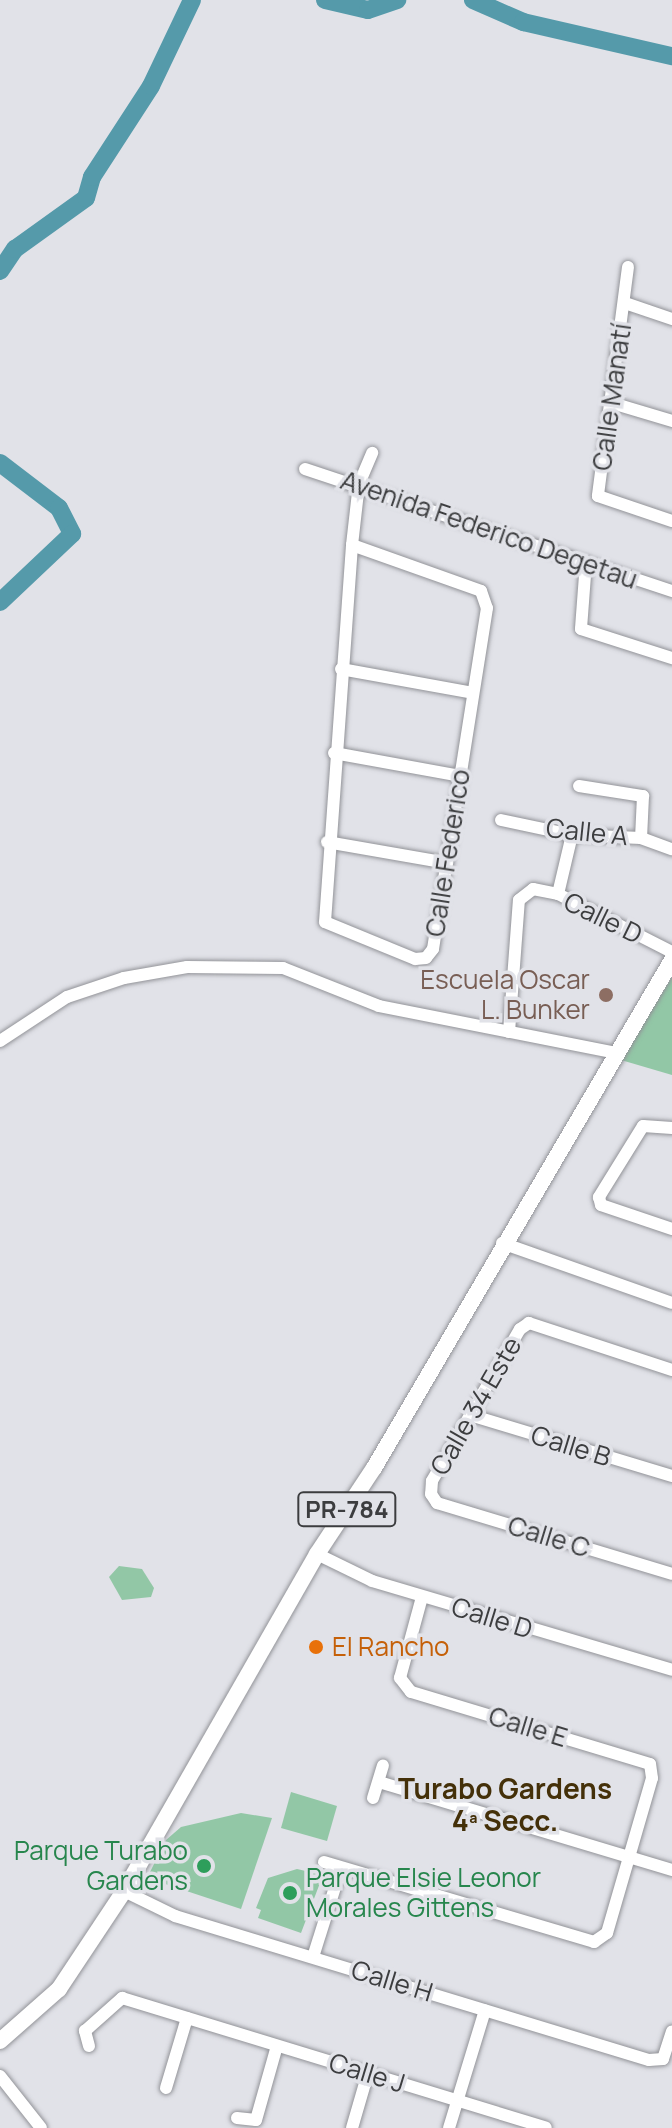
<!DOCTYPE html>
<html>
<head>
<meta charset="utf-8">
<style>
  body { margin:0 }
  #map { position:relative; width:672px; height:2128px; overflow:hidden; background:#e1e2e8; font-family:Manrope,sans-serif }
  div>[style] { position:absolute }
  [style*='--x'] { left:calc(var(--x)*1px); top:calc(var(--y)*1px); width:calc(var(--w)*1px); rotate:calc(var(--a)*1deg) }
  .green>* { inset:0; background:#92c7a6 }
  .river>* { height:18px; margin:-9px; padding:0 9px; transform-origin:9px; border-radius:9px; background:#559aaa }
  .roads { filter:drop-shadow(0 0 2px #929398) drop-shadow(0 0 2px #929398) }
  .minor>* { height:12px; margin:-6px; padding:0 6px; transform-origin:6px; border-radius:6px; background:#fff }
  .major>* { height:16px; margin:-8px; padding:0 8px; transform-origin:8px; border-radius:8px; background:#fff }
  .dots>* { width:22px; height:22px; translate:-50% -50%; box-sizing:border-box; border:4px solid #e1e2e8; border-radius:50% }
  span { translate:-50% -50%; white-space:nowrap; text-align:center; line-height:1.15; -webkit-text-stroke:7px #e1e2e8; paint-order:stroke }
  .shield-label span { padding:2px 6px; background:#e1e2e8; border:2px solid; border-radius:6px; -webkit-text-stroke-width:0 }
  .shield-label { font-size:24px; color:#3c3d3f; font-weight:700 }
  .street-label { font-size:26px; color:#3c3d3f }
  .education-label { font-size:26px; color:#785e54 }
  .right { translate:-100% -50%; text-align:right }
  .food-label { font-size:26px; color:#c56008 }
  .left { translate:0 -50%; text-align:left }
  .leisure-label { font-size:26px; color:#27864d }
  .neighbourhood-label { font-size:28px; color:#443009; font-weight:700 }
</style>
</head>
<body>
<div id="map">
  <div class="green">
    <div style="clip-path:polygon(672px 977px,672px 1075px,621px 1060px)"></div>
    <div style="clip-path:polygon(119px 1566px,142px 1569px,154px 1588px,151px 1597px,122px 1600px,109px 1577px)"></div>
    <div style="clip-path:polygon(291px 1792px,337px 1806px,327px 1841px,281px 1828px)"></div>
    <div style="clip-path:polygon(241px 1813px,272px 1818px,241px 1909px,147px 1878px,166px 1840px,181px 1827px)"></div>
    <div style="clip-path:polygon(297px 1869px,323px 1875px,301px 1933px,258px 1918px,261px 1910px,256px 1908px,268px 1878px)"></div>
  </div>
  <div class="river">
    <div style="--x:325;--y:0;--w:44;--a:13.1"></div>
    <div style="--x:368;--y:10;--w:31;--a:-19"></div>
    <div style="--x:473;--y:0;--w:55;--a:23.7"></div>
    <div style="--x:523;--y:22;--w:153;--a:12.9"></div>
    <div style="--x:0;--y:271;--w:27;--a:-56"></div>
    <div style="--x:15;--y:249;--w:87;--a:-35.7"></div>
    <div style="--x:86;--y:198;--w:22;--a:-74"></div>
    <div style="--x:92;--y:177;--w:108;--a:-57"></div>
    <div style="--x:151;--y:86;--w:95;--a:-64.5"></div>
    <div style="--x:0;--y:463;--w:74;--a:37.3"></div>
    <div style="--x:59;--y:508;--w:29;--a:63"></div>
    <div style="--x:72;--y:534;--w:99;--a:136.6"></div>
  </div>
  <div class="roads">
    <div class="minor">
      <div style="--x:628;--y:267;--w:231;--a:97.5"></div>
      <div style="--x:598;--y:496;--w:78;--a:18.7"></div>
      <div style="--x:625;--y:303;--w:50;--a:18.8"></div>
      <div style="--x:612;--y:403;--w:63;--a:16.7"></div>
      <div style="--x:305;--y:469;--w:387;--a:18.4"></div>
      <div style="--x:352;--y:545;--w:137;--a:19.6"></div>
      <div style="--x:481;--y:591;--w:18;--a:71"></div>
      <div style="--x:487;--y:608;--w:345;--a:99"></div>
      <div style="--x:433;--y:949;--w:11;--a:128"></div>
      <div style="--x:426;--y:958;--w:11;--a:175"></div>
      <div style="--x:415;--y:959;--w:97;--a:-157.7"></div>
      <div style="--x:325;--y:922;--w:378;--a:-85.9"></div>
      <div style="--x:352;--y:545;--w:61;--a:-83.5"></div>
      <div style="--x:359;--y:484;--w:34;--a:-67"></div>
      <div style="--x:586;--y:562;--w:67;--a:94.3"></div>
      <div style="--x:581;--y:629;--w:96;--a:17.7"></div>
      <div style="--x:341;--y:669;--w:134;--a:10.3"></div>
      <div style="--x:334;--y:753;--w:128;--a:10.3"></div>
      <div style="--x:579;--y:786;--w:65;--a:8.9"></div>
      <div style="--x:643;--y:796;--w:42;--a:92.7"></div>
      <div style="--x:501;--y:820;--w:73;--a:11.9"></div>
      <div style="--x:572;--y:835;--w:69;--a:2.5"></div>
      <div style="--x:641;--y:838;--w:33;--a:20"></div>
      <div style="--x:327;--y:842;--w:122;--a:9.9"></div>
      <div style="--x:558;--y:894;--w:61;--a:-76.7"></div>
      <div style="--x:509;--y:1032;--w:132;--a:-85.7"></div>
      <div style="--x:519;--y:900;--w:18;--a:-38"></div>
      <div style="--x:533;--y:889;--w:25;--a:11"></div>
      <div style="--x:558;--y:894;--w:128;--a:27"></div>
      <div style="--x:0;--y:1041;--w:80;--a:-33.3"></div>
      <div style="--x:67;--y:997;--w:60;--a:-18.4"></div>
      <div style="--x:124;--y:978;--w:64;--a:-9.9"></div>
      <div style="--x:187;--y:967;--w:96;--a:0.6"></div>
      <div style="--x:283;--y:968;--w:103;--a:21.6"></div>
      <div style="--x:379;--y:1006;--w:242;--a:11.2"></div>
      <div style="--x:672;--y:1128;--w:29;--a:-176"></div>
      <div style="--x:643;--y:1126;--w:84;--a:121.8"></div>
      <div style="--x:599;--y:1197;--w:8;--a:76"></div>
      <div style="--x:601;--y:1205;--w:75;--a:18.7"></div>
      <div style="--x:502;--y:1243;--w:180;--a:19.4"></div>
      <div style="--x:672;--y:1370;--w:151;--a:-161.8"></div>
      <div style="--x:529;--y:1323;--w:11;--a:146"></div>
      <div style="--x:520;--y:1329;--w:176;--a:120.1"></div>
      <div style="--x:432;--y:1481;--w:13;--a:94"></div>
      <div style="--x:431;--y:1494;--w:11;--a:56"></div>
      <div style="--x:437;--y:1503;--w:245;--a:16.8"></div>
      <div style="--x:470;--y:1415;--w:211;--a:16.8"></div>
      <div style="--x:317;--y:1554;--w:61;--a:26.1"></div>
      <div style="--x:372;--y:1581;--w:313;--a:16.5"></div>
      <div style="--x:379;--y:1782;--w:306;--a:16.7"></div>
      <div style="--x:373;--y:1798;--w:34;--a:-73"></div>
      <div style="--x:324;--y:1862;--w:282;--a:16.5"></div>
      <div style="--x:594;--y:1942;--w:16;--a:-35"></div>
      <div style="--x:607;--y:1933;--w:161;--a:-73.8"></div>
      <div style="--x:652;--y:1778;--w:14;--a:-98"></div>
      <div style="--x:650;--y:1764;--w:250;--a:-163.2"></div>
      <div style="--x:411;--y:1692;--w:18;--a:-128"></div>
      <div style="--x:400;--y:1678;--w:84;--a:-74.8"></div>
      <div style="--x:124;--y:1891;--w:57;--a:26.1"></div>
      <div style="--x:175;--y:1916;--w:495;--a:16.9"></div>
      <div style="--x:649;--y:2060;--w:14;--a:-4"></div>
      <div style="--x:663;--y:2059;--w:29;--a:-72"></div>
      <div style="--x:313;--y:1957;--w:93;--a:-72.5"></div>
      <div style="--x:89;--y:2046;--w:16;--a:-105"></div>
      <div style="--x:85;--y:2031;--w:50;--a:-41.7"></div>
      <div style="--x:122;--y:1998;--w:443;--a:17"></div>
      <div style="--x:0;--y:2076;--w:66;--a:51.7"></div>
      <div style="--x:166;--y:2088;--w:73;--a:-73.3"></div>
      <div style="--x:237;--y:2118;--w:19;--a:6"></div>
      <div style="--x:256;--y:2120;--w:77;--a:-74.2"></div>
      <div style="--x:352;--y:2128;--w:57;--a:-73.8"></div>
      <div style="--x:449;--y:2128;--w:123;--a:-73"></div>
    </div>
    <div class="major">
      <div style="--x:0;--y:2041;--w:79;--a:-41.4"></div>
      <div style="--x:59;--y:1989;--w:118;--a:-56.4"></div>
      <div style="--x:124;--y:1891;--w:388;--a:-60.2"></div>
      <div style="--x:317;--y:1554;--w:103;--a:-56.5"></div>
      <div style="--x:374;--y:1468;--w:589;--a:-59.6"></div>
    </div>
  </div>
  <div class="dots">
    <div style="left:606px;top:995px;background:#8d6e63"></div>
    <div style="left:316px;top:1647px;background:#e8710a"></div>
    <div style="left:204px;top:1866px;background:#2e9e5b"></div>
    <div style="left:290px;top:1893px;background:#2e9e5b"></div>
  </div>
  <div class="shield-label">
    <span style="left:347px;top:1509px">PR-784</span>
  </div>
  <div class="street-label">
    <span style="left:612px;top:397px;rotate:-82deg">Calle Manatí</span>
    <span style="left:489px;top:530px;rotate:19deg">Avenida Federico Degetau</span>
    <span style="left:587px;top:832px;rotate:6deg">Calle A</span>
    <span style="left:448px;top:853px;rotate:-81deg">Calle Federico</span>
    <span style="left:603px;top:918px;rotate:26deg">Calle D</span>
    <span style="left:476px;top:1406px;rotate:-60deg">Calle 34 Este</span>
    <span style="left:571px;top:1446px;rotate:17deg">Calle B</span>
    <span style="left:549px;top:1537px;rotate:17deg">Calle C</span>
    <span style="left:492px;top:1618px;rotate:17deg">Calle D</span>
    <span style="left:528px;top:1727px;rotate:17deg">Calle E</span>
    <span style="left:392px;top:1981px;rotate:17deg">Calle H</span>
    <span style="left:367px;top:2073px;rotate:17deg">Calle J</span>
  </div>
  <div class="education-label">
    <span class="right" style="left:590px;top:995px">Escuela Oscar<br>L. Bunker</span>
  </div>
  <div class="food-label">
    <span class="left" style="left:332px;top:1647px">El Rancho</span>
  </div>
  <div class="leisure-label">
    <span class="right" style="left:188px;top:1866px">Parque Turabo<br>Gardens</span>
    <span class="left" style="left:306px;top:1893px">Parque Elsie Leonor<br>Morales Gittens</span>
  </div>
  <div class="neighbourhood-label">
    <span style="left:505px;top:1804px">Turabo Gardens<br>4ª Secc.</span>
  </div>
</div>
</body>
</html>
